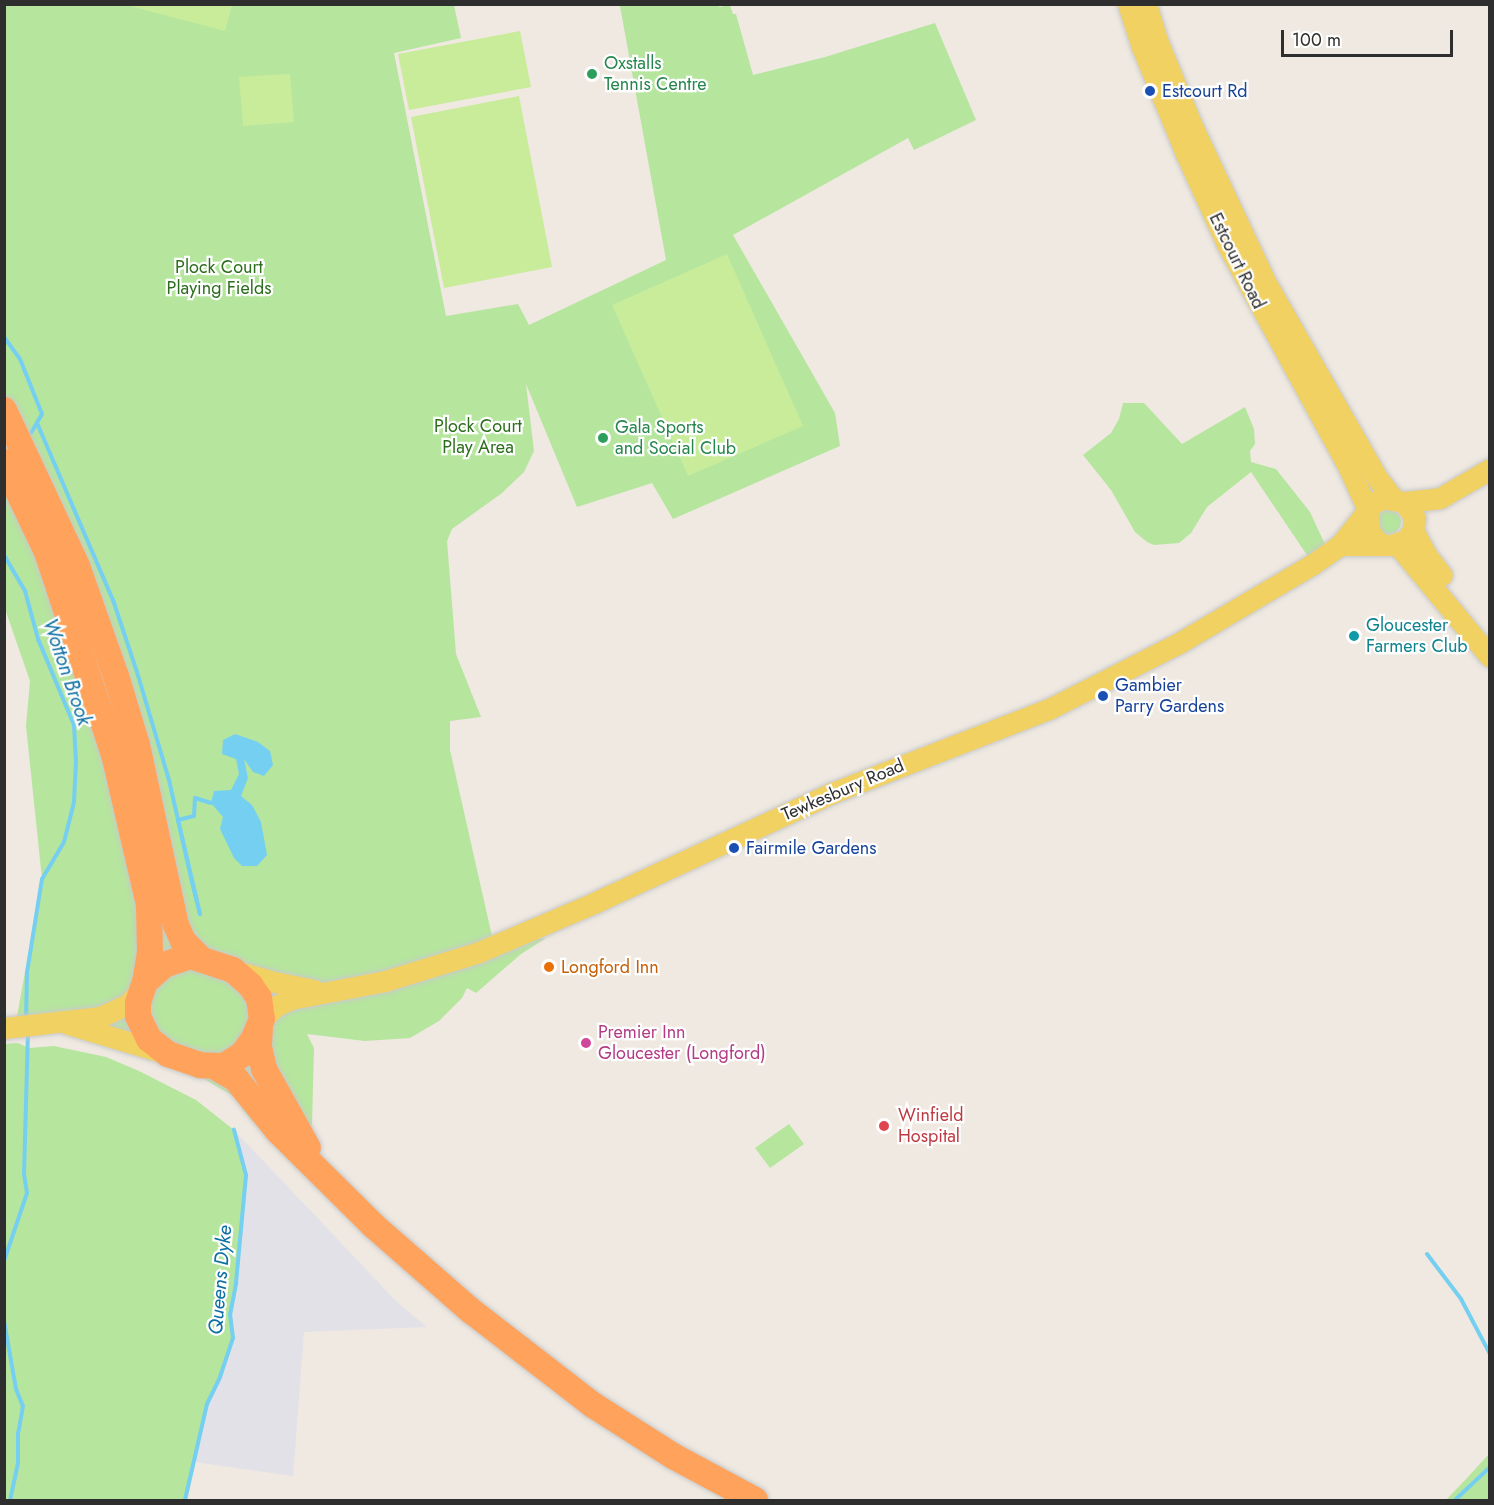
<!DOCTYPE html>
<html>
<head>
<meta charset="utf-8">
<style>
  body { margin:0 }
  #map { position:relative; width:1494px; height:1505px; overflow:hidden; background:#efe9e1; font-family:Jost,sans-serif }
  div>[style] { position:absolute }
  [style*='--x'] { left:calc(var(--x)*1px); top:calc(var(--y)*1px); width:calc(var(--w)*1px); rotate:calc(var(--a)*1deg) }
  .industrial>* { inset:0; background:#e3e1e8 }
  .green>* { inset:0; background:#b6e59e }
  .round { border-radius:50% }
  .pitch>* { inset:0; background:#c9ec9a }
  .water>* { inset:0; background:#75cff0 }
  .stream>* { height:4px; margin:-2px; padding:0 2px; transform-origin:2px; border-radius:2px; background:#75cff0 }
  .roads { filter:drop-shadow(0 0 2px #c9c9c9) drop-shadow(0 0 2px #c9c9c9) }
  .major>* { height:21px; margin:-10.5px; padding:0 10.5px; transform-origin:10.5px; border-radius:10.5px; background:#f2d163 }
  .highway>* { height:26px; margin:-13px; padding:0 13px; transform-origin:13px; border-radius:13px; background:#ffa35c }
  .dots>* { width:16px; height:16px; translate:-50% -50%; box-sizing:border-box; border:3px solid #fff; border-radius:50% }
  span { translate:-50% -50%; white-space:nowrap; text-align:center; line-height:1.15; -webkit-text-stroke:4.5px #fff; paint-order:stroke }
  .leisure-label { font-size:18px; color:#27864d }
  .left { translate:0 -50%; text-align:left }
  .transit-label { font-size:18px; color:#164399 }
  .street-label { font-size:18px; color:#2e2e2e }
  .park-label { font-size:18px; color:#2c6e1b }
  .culture-label { font-size:18px; color:#0d838f }
  .food-label { font-size:18px; color:#c56008 }
  .hotel-label { font-size:18px; color:#b23c85 }
  .health-label { font-size:18px; color:#be3a42 }
  .water-label { font-size:20px; color:#0d6fa3; font-style:italic }
  .frame { position:absolute; inset:0; border:6px solid #2e2e2e; pointer-events:none }
  .scale { position:absolute; left:1281px; top:30px; width:172px; height:27px; box-sizing:border-box; border:3px solid #2e2e2e; border-top:0; padding-left:8px; font-size:18px; line-height:21px; white-space:nowrap; color:#2e2e2e; -webkit-text-stroke:4px #fff; paint-order:stroke }
</style>
</head>
<body>
<div id="map">
  <div class="industrial">
    <div style="clip-path:polygon(234px 1130px,396px 1301px,427px 1327px,304px 1332px,293px 1476px,194px 1462px,207px 1404px,220px 1377px,233px 1338px,230px 1315px,236px 1283px,246px 1175px)"></div>
  </div>
  <div class="green">
    <div style="clip-path:polygon(627px 4px,718px 4px,719px 7px,730px 5px,733px 14px,736px 14px,753px 75px,825px 57px,935px 23px,976px 120px,914px 150px,908px 138px,733px 235px,835px 413px,840px 446px,673px 519px,652px 483px,577px 507px,526px 384px,534px 451px,524px 472px,502px 493px,452px 529px,447px 541px,456px 654px,481px 717px,450px 721px,450px 750px,494px 945px,546px 938px,521px 954px,476px 993px,467px 988px,462px 998px,439px 1021px,410px 1038px,365px 1041px,307px 1034px,314px 1048px,312px 1125px,252px 1121px,233px 1096px,199px 1076px,77px 1034px,15px 1027px,42px 879px,26px 726px,30px 681px,5px 609px,4px 472px,114px 754px,136px 745px,59px 503px,5px 393px,5px 5px,454px 5px,461px 38px,394px 53px,446px 316px,518px 304px,529px 325px,666px 260px,620px 6px)"></div>
    <div style="clip-path:polygon(1123px 403px,1144px 403px,1182px 444px,1245px 407px,1254px 429px,1255px 444px,1250px 451px,1251px 462px,1276px 469px,1310px 512px,1329px 553px,1313px 564px,1251px 472px,1207px 507px,1191px 533px,1179px 543px,1154px 545px,1147px 542px,1135px 532px,1111px 490px,1083px 455px,1111px 433px,1119px 419px)"></div>
    <div class="round" style="left:1377px;top:510px;width:24px;height:24px"></div>
    <div style="clip-path:polygon(18px 1043px,29px 1048px,54px 1046px,106px 1057px,139px 1071px,196px 1100px,234px 1130px,246px 1175px,236px 1283px,230px 1315px,233px 1338px,220px 1377px,207px 1404px,185px 1500px,5px 1500px,4px 1044px)"></div>
    <div style="clip-path:polygon(789px 1124px,804px 1144px,770px 1168px,755px 1148px)"></div>
    <div style="clip-path:polygon(1489px 1454px,1489px 1500px,1446px 1500px,1466px 1479px)"></div>
  </div>
  <div class="pitch">
    <div style="clip-path:polygon(126px 5px,232px 5px,225px 31px)"></div>
    <div style="clip-path:polygon(520px 31px,531px 87px,409px 110px,398px 54px)"></div>
    <div style="clip-path:polygon(290px 74px,294px 122px,243px 126px,239px 77px)"></div>
    <div style="clip-path:polygon(519px 96px,552px 267px,444px 288px,411px 117px)"></div>
    <div style="clip-path:polygon(727px 254px,803px 426px,688px 476px,612px 305px)"></div>
  </div>
  <div class="water">
    <div style="clip-path:polygon(235px 734px,258px 742px,270px 751px,273px 765px,264px 776px,253px 772px,244px 759px,248px 778px,241px 796px,252px 805px,261px 822px,267px 855px,257px 866px,242px 866px,234px 858px,220px 829px,223px 817px,211px 803px,214px 791px,231px 790px,239px 774px,236px 759px,222px 754px,223px 740px)"></div>
  </div>
  <div class="stream">
    <div style="--x:4;--y:337;--w:27;--a:54"></div>
    <div style="--x:20;--y:359;--w:59;--a:68.2"></div>
    <div style="--x:42;--y:414;--w:22;--a:120"></div>
    <div style="--x:37;--y:423;--w:193;--a:66.8"></div>
    <div style="--x:113;--y:600;--w:76;--a:71.6"></div>
    <div style="--x:137;--y:672;--w:113;--a:73.5"></div>
    <div style="--x:169;--y:780;--w:41;--a:77.3"></div>
    <div style="--x:178;--y:820;--w:64;--a:77.3"></div>
    <div style="--x:192;--y:882;--w:33;--a:76"></div>
    <div style="--x:200;--y:914;--w:97;--a:-103.2"></div>
    <div style="--x:178;--y:820;--w:16;--a:-14"></div>
    <div style="--x:194;--y:816;--w:18;--a:-87"></div>
    <div style="--x:195;--y:798;--w:17;--a:17"></div>
    <div style="--x:4;--y:555;--w:42;--a:59.7"></div>
    <div style="--x:25;--y:591;--w:50;--a:74.8"></div>
    <div style="--x:38;--y:639;--w:93;--a:67.3"></div>
    <div style="--x:74;--y:725;--w:37;--a:87"></div>
    <div style="--x:76;--y:762;--w:40;--a:92.9"></div>
    <div style="--x:74;--y:802;--w:41;--a:104"></div>
    <div style="--x:64;--y:842;--w:43;--a:120.7"></div>
    <div style="--x:42;--y:879;--w:95;--a:99.1"></div>
    <div style="--x:27;--y:973;--w:47;--a:91.2"></div>
    <div style="--x:1427;--y:1254;--w:56;--a:52.9"></div>
    <div style="--x:1461;--y:1299;--w:62;--a:62.2"></div>
    <div style="--x:4;--y:1261;--w:72;--a:-71.3"></div>
    <div style="--x:27;--y:1193;--w:19;--a:-99"></div>
    <div style="--x:24;--y:1174;--w:141;--a:-88.4"></div>
    <div style="--x:4;--y:1321;--w:69;--a:80"></div>
    <div style="--x:16;--y:1389;--w:18;--a:68"></div>
    <div style="--x:23;--y:1406;--w:27;--a:100"></div>
    <div style="--x:18;--y:1433;--w:30;--a:90"></div>
    <div style="--x:18;--y:1463;--w:38;--a:102"></div>
    <div style="--x:185;--y:1500;--w:98;--a:-77.1"></div>
    <div style="--x:207;--y:1404;--w:30;--a:-64"></div>
    <div style="--x:220;--y:1377;--w:41;--a:-71.6"></div>
    <div style="--x:233;--y:1338;--w:23;--a:-97"></div>
    <div style="--x:230;--y:1315;--w:33;--a:-79"></div>
    <div style="--x:236;--y:1283;--w:108;--a:-84.7"></div>
    <div style="--x:246;--y:1175;--w:47;--a:-104.9"></div>
    <div style="--x:1455;--y:1500;--w:48;--a:-43.3"></div>
  </div>
  <div class="roads">
    <div class="major">
      <div style="--x:1128;--y:4;--w:45;--a:72"></div>
      <div style="--x:1142;--y:47;--w:116;--a:67.6"></div>
      <div style="--x:1186;--y:154;--w:99;--a:65.5"></div>
      <div style="--x:1227;--y:244;--w:251;--a:61.4"></div>
      <div style="--x:1347;--y:464;--w:48;--a:65.6"></div>
      <div style="--x:1146;--y:4;--w:38;--a:73"></div>
      <div style="--x:1157;--y:40;--w:95;--a:67.8"></div>
      <div style="--x:1193;--y:128;--w:171;--a:64.8"></div>
      <div style="--x:1266;--y:283;--w:226;--a:60.3"></div>
      <div style="--x:1378;--y:479;--w:24;--a:52"></div>
      <div style="--x:1404;--y:502;--w:36;--a:-6"></div>
      <div style="--x:1440;--y:498;--w:58;--a:-30.1"></div>
      <div style="--x:1413;--y:530;--w:30;--a:62"></div>
      <div style="--x:1427;--y:556;--w:24;--a:52"></div>
      <div style="--x:1397;--y:544;--w:146;--a:50.5"></div>
      <div style="--x:1340;--y:545;--w:51;--a:0"></div>
      <div style="--x:1391;--y:545;--w:16;--a:-18"></div>
      <div style="--x:1406;--y:540;--w:12;--a:-55"></div>
      <div style="--x:1413;--y:530;--w:12;--a:-81"></div>
      <div style="--x:1415;--y:518;--w:19;--a:-125"></div>
      <div style="--x:1404;--y:502;--w:22;--a:-170"></div>
      <div style="--x:1382;--y:498;--w:18;--a:146"></div>
      <div style="--x:1367;--y:508;--w:26;--a:83"></div>
      <div style="--x:1370;--y:534;--w:15;--a:42"></div>
      <div style="--x:236;--y:971;--w:35;--a:16"></div>
      <div style="--x:270;--y:981;--w:45;--a:11.6"></div>
      <div style="--x:262;--y:1019;--w:19;--a:-43"></div>
      <div style="--x:276;--y:1006;--w:17;--a:-25"></div>
      <div style="--x:291;--y:999;--w:96;--a:-10.8"></div>
      <div style="--x:385;--y:981;--w:98;--a:-17.1"></div>
      <div style="--x:479;--y:952;--w:127;--a:-23.1"></div>
      <div style="--x:596;--y:902;--w:260;--a:-24.8"></div>
      <div style="--x:832;--y:793;--w:233;--a:-21.2"></div>
      <div style="--x:1049;--y:709;--w:146;--a:-26.9"></div>
      <div style="--x:1179;--y:643;--w:156;--a:-30.5"></div>
      <div style="--x:1313;--y:564;--w:33;--a:-35"></div>
      <div style="--x:1340;--y:545;--w:40;--a:-51"></div>
      <div style="--x:68;--y:1024;--w:101;--a:16.6"></div>
      <div style="--x:4;--y:1028;--w:97;--a:-6.5"></div>
      <div style="--x:100;--y:1017;--w:31;--a:-25"></div>
      <div style="--x:128;--y:1004;--w:22;--a:-47"></div>
    </div>
    <div class="highway">
      <div style="--x:4;--y:410;--w:172;--a:64.9"></div>
      <div style="--x:77;--y:566;--w:117;--a:70.5"></div>
      <div style="--x:116;--y:676;--w:72;--a:73.1"></div>
      <div style="--x:137;--y:745;--w:184;--a:77.8"></div>
      <div style="--x:176;--y:925;--w:17;--a:66"></div>
      <div style="--x:183;--y:941;--w:21;--a:45"></div>
      <div style="--x:4;--y:462;--w:100;--a:64.5"></div>
      <div style="--x:47;--y:552;--w:213;--a:71.7"></div>
      <div style="--x:114;--y:754;--w:155;--a:76.9"></div>
      <div style="--x:149;--y:905;--w:47;--a:88.8"></div>
      <div style="--x:150;--y:952;--w:30;--a:99"></div>
      <div style="--x:190;--y:956;--w:45;--a:18"></div>
      <div style="--x:233;--y:970;--w:23;--a:41"></div>
      <div style="--x:250;--y:985;--w:16;--a:55"></div>
      <div style="--x:259;--y:998;--w:21;--a:82"></div>
      <div style="--x:262;--y:1019;--w:23;--a:113"></div>
      <div style="--x:253;--y:1040;--w:17;--a:126"></div>
      <div style="--x:243;--y:1054;--w:22;--a:148"></div>
      <div style="--x:224;--y:1066;--w:24;--a:-178"></div>
      <div style="--x:200;--y:1065;--w:34;--a:-161"></div>
      <div style="--x:168;--y:1054;--w:24;--a:-142"></div>
      <div style="--x:149;--y:1039;--w:25;--a:-116"></div>
      <div style="--x:138;--y:1016;--w:13;--a:-90"></div>
      <div style="--x:138;--y:1003;--w:22;--a:-72"></div>
      <div style="--x:145;--y:982;--w:25;--a:-42"></div>
      <div style="--x:164;--y:965;--w:28;--a:-19"></div>
      <div style="--x:260;--y:1026;--w:21;--a:93"></div>
      <div style="--x:259;--y:1047;--w:23;--a:77"></div>
      <div style="--x:264;--y:1069;--w:90;--a:60.9"></div>
      <div style="--x:217;--y:1068;--w:22;--a:30"></div>
      <div style="--x:236;--y:1079;--w:67;--a:51.1"></div>
      <div style="--x:278;--y:1131;--w:135;--a:44.7"></div>
      <div style="--x:374;--y:1226;--w:128;--a:41.2"></div>
      <div style="--x:470;--y:1310;--w:155;--a:37.7"></div>
      <div style="--x:593;--y:1405;--w:95;--a:32.5"></div>
      <div style="--x:673;--y:1456;--w:93;--a:28.2"></div>
    </div>
  </div>
  <div class="dots">
    <div style="left:592px;top:74px;background:#2e9e5b"></div>
    <div style="left:1150px;top:91px;background:#1a4fb4"></div>
    <div style="left:603px;top:438px;background:#2e9e5b"></div>
    <div style="left:1354px;top:636px;background:#0f9aa8"></div>
    <div style="left:1103px;top:696px;background:#1a4fb4"></div>
    <div style="left:734px;top:848px;background:#1a4fb4"></div>
    <div style="left:549px;top:967px;background:#e8710a"></div>
    <div style="left:586px;top:1043px;background:#d1479c"></div>
    <div style="left:884px;top:1126px;background:#e0444e"></div>
  </div>
  <div class="leisure-label">
    <span class="left" style="left:604px;top:74px">Oxstalls<br>Tennis Centre</span>
    <span class="left" style="left:615px;top:438px">Gala Sports<br>and Social Club</span>
  </div>
  <div class="transit-label">
    <span class="left" style="left:1162px;top:91px">Estcourt Rd</span>
    <span class="left" style="left:1115px;top:696px">Gambier<br>Parry Gardens</span>
    <span class="left" style="left:746px;top:848px">Fairmile Gardens</span>
  </div>
  <div class="street-label">
    <span style="left:1237px;top:261px;rotate:64deg">Estcourt Road</span>
    <span style="left:843px;top:790px;rotate:-23deg">Tewkesbury Road</span>
  </div>
  <div class="park-label">
    <span style="left:219px;top:278px">Plock Court<br>Playing Fields</span>
    <span style="left:478px;top:437px">Plock Court<br>Play Area</span>
  </div>
  <div class="culture-label">
    <span class="left" style="left:1366px;top:636px">Gloucester<br>Farmers Club</span>
  </div>
  <div class="food-label">
    <span class="left" style="left:561px;top:967px">Longford Inn</span>
  </div>
  <div class="hotel-label">
    <span class="left" style="left:598px;top:1043px">Premier Inn<br>Gloucester (Longford)</span>
  </div>
  <div class="health-label">
    <span class="left" style="left:898px;top:1126px">Winfield<br>Hospital</span>
  </div>
  <div class="water-label">
    <span style="left:67px;top:672px;rotate:71deg">Wotton Brook</span>
    <span style="left:220px;top:1280px;rotate:-85deg">Queens Dyke</span>
  </div>
  <div class="frame"></div>
  <div class="scale">100 m</div>
</div>
</body>
</html>
